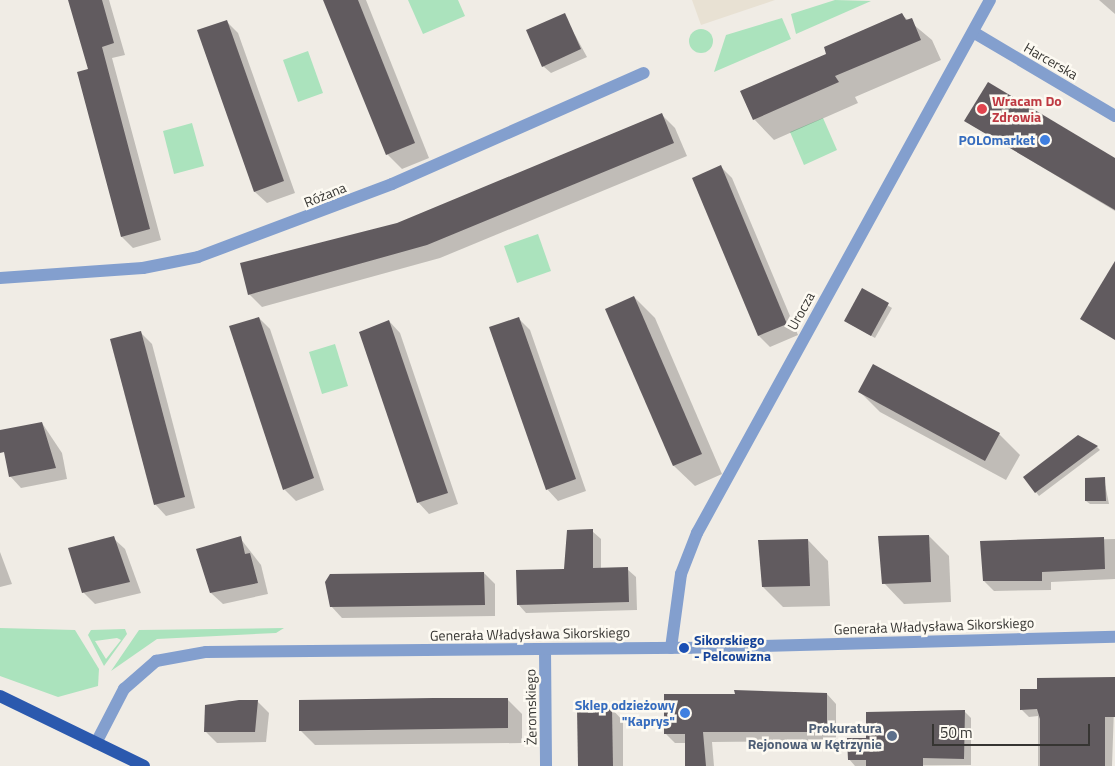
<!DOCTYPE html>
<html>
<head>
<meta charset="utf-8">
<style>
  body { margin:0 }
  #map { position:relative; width:1115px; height:766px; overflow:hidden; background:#f0ece5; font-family:"Titillium Web",sans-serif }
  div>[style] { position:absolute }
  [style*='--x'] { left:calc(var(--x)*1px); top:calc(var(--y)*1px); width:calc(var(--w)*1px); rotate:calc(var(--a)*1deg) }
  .built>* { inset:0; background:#e8e1d3 }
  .green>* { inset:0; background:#abe3bd }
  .round { border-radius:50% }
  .shadow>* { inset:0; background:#0003 }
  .building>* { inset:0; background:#615b5f }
  .minor>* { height:12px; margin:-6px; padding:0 6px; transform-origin:6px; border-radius:6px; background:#839fce }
  .major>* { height:12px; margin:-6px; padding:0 6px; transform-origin:6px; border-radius:6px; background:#2b59ae }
  .dots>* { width:14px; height:14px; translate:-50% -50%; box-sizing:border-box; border:2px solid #fdfaf2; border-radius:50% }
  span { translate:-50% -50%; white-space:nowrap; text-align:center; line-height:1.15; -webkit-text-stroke:5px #fdfaf2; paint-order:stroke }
  .street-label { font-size:14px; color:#363532 }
  .health-label { font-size:14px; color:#be3a42; font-weight:700 }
  .left { translate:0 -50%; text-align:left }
  .shop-label { font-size:14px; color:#366cbe; font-weight:700 }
  .right { translate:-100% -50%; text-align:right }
  .transit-label { font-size:14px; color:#164399; font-weight:700 }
  .service-label { font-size:14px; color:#4e5e75; font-weight:700 }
  .scale { position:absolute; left:932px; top:724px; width:158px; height:22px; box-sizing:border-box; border:2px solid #363532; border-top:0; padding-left:6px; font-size:15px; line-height:18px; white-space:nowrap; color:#363532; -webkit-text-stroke:4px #fdfaf2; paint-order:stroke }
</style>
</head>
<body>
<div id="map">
  <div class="built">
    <div style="clip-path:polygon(692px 0,775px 0,701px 25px)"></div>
  </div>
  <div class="green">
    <div style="clip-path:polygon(408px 0,458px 0,465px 16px,423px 34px)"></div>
    <div style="clip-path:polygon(835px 0,871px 1px,796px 34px,791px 14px)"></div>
    <div style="clip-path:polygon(782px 18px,791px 39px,714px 72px,726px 35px)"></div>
    <div class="round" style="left:689px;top:29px;width:24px;height:24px"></div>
    <div style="clip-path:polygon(308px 51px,323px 93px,298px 102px,283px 60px)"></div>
    <div style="clip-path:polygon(823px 118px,837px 150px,804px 165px,790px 132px)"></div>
    <div style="clip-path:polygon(192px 123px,204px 166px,174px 174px,163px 131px)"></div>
    <div style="clip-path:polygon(538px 234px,551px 271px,517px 283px,504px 246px)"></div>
    <div style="clip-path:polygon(335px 344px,348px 386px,322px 394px,309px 352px)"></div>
    <div style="clip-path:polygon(0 628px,75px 630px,99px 669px,98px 686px,58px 697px,0 676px)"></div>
    <div style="clip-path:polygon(284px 628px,276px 633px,157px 639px,111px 671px,139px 630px)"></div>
    <div style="clip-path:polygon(evenodd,125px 629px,127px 634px,104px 666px,88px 635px,91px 630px,125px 629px,117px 638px,121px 640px,106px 659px,95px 641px,117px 638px)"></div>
  </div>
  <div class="shadow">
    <div style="clip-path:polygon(70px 0,109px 0,125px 55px,112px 58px,161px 240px,133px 248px,122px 237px,90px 70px)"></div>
    <div style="clip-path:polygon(325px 0,366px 0,429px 158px,402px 169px,387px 154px)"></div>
    <div style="clip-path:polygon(1099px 0,1115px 0,1115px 14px)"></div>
    <div style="clip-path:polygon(564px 15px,587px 57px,551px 73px,543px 66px)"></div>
    <div style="clip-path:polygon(902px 15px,932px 40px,941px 60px,855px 97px,858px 103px,774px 140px,754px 119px,828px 54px)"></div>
    <div style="clip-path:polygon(227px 22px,238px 33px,295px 193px,267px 203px,255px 192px)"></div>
    <div style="clip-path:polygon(661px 114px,675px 128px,687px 156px,440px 258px,262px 307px,249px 294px,397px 224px)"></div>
    <div style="clip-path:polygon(966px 121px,1115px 159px,1115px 211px,970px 124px)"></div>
    <div style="clip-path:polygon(721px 167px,732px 178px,798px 335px,770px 347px,759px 336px,694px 179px)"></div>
    <div style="clip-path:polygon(862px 290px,892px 308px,875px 338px,845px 321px)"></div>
    <div style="clip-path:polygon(634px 297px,655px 318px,722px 474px,695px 486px,674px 466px,607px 309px)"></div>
    <div style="clip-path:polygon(259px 318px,270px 329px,324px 490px,296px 501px,285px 490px,230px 327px)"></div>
    <div style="clip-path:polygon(519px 319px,530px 330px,586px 491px,558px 501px,547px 489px)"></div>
    <div style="clip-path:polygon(389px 321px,400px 333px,458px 504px,429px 514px,418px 502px)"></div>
    <div style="clip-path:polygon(140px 332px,152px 344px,195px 508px,166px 516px,155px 504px)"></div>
    <div style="clip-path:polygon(859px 391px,999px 434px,1020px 455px,1006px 480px,880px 412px)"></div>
    <div style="clip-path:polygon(42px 423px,62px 453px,67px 479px,21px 488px,10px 476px,0 432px)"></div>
    <div style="clip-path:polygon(1097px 447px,1100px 450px,1039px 496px,1024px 477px)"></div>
    <div style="clip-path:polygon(1104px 479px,1109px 504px,1090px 504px,1086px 501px)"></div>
    <div style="clip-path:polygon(592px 531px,601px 539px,601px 569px,627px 569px,636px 577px,637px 610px,526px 613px,518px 604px,566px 570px)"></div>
    <div style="clip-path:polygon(929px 536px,949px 556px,951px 602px,904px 604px,884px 583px)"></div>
    <div style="clip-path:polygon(113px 538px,125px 549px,141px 593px,95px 604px,84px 593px,70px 549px)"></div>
    <div style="clip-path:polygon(240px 538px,261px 565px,268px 594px,223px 604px,211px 593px)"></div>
    <div style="clip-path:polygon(1115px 539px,1115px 579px,1051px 582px,1051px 590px,994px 591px,984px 581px,981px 542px)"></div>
    <div style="clip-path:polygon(808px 540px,828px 561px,830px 606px,783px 607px,763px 587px,759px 542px)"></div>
    <div style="clip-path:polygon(0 552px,12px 584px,0 587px)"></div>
    <div style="clip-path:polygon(484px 573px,495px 584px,495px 616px,342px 618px,331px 606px)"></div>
    <div style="clip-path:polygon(1115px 679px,1112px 766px,1038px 766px,1038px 716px,1029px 717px,1021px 709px)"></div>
    <div style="clip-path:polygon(827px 694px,836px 704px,836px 741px,712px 742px,714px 766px,686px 766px,686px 743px,675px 743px,666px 734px)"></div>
    <div style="clip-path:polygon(507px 699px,522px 714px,522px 743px,315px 745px,300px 730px)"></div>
    <div style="clip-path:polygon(258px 702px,269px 713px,266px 742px,217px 743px,206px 732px,206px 706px)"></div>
    <div style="clip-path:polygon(612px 709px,623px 721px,623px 766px,579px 766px)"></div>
    <div style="clip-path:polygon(964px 711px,971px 718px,971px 765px,855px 766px,849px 759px,867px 739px)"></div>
  </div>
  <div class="building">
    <div style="clip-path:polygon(68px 0,102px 0,114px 43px,102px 47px,150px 229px,121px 237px,77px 72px,88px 69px)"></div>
    <div style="clip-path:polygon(323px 0,358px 0,415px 143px,386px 155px)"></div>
    <div style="clip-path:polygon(565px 13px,581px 49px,542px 67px,526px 30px)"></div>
    <div style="clip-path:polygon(902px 13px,906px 20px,912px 18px,921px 40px,835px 76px,839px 82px,753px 120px,740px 91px,826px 54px,824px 47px)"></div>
    <div style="clip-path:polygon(227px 20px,284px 181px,254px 192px,197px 30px)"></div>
    <div style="clip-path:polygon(988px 82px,1115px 158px,1115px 210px,964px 121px)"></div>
    <div style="clip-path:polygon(662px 113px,674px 143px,427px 245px,248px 295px,240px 263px,397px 223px)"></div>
    <div style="clip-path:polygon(721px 165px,787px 324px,758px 336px,692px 178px)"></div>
    <div style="clip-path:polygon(1115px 261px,1115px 340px,1080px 319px)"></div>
    <div style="clip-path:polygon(862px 288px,889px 303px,871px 336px,844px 321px)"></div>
    <div style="clip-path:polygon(634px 296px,702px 454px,673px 466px,605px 309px)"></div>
    <div style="clip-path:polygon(259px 317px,314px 478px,283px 490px,229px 326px)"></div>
    <div style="clip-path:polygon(519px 317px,576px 479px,546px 490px,489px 327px)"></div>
    <div style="clip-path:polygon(389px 320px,448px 493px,417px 503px,359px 332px)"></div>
    <div style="clip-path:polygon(141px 331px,185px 497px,154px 505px,110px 339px)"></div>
    <div style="clip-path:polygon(873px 364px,1000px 433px,985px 461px,858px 392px)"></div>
    <div style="clip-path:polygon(42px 422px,56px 468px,9px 477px,4px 452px,0 453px,0 430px)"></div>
    <div style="clip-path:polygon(1078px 435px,1098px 446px,1035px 493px,1023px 477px)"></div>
    <div style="clip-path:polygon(1105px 477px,1106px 501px,1085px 501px,1085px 478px)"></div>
    <div style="clip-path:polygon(593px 529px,593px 568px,628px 567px,629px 602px,517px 605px,516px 570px,564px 569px,567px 530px)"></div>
    <div style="clip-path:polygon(929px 535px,931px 582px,882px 584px,878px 536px)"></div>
    <div style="clip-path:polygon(114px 536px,130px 582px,82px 593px,68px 548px)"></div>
    <div style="clip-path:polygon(241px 536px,245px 554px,250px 553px,258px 583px,210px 593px,196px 549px)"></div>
    <div style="clip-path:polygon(1104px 537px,1105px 569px,1042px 572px,1042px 581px,983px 581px,980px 541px)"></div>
    <div style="clip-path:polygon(808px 539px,810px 586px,762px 587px,758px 540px)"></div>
    <div style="clip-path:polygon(484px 572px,485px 605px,330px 607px,325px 582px,330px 574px)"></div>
    <div style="clip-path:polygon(1115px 677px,1115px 717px,1105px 717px,1105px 766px,1040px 766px,1040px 719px,1037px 709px,1020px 710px,1020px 689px,1037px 689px,1037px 678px)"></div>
    <div style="clip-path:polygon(734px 690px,827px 693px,827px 732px,703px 732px,706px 766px,685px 766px,685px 734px,664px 734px,664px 694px,735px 694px)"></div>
    <div style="clip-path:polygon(433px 698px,508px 698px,508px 728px,299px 731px,299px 700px)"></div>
    <div style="clip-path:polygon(239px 700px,258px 700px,255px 732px,204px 732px,205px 705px)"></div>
    <div style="clip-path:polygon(577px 708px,612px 708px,613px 766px,578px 766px)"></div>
    <div style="clip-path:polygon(965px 710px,964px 759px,923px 758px,923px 766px,866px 766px,866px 760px,848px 760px,847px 738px,866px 738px,866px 712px)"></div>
  </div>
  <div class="minor">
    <div style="--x:973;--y:32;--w:165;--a:30.6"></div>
    <div style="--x:0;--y:278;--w:143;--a:-4"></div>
    <div style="--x:143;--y:268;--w:56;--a:-11.3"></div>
    <div style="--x:198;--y:257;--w:207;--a:-20.6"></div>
    <div style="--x:392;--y:184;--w:275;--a:-23.8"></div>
    <div style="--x:671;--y:648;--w:75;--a:-82.3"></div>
    <div style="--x:681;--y:574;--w:44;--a:-68.7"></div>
    <div style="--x:697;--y:533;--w:608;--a:-61.2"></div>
    <div style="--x:545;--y:649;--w:117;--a:89.5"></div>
    <div style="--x:96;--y:743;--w:61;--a:-62.6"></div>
    <div style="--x:124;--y:689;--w:43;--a:-41.2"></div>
    <div style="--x:156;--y:661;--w:51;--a:-10.2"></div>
    <div style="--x:206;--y:652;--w:478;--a:-0.5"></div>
    <div style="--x:684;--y:648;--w:431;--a:-1.5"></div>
  </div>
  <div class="major">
    <div style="--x:0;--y:696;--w:160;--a:25.9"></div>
  </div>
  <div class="dots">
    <div style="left:982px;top:109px;background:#e0444e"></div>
    <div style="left:1045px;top:140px;background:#3f7fe0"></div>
    <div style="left:684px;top:648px;background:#1a4fb4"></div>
    <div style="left:685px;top:713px;background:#3f7fe0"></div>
    <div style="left:892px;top:736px;background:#5c6f8a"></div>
  </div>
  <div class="street-label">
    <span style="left:1051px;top:61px;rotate:30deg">Harcerska</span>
    <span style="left:325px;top:195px;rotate:-22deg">Różana</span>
    <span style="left:801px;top:311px;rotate:-61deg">Urocza</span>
    <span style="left:934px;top:626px;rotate:-2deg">Generała Władysława Sikorskiego</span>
    <span style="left:530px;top:634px;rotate:-1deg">Generała Władysława Sikorskiego</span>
    <span style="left:531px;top:707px;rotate:-91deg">Żeromskiego</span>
  </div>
  <div class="health-label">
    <span class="left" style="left:992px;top:109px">Wracam Do<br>Zdrowia</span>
  </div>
  <div class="shop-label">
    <span class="right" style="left:1035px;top:140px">POLOmarket</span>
    <span class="right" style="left:675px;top:713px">Sklep odzieżowy<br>"Kaprys"</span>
  </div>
  <div class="transit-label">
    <span class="left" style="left:694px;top:648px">Sikorskiego<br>- Pelcowizna</span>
  </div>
  <div class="service-label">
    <span class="right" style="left:882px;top:736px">Prokuratura<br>Rejonowa w Kętrzynie</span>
  </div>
  <div class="scale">50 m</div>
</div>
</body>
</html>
